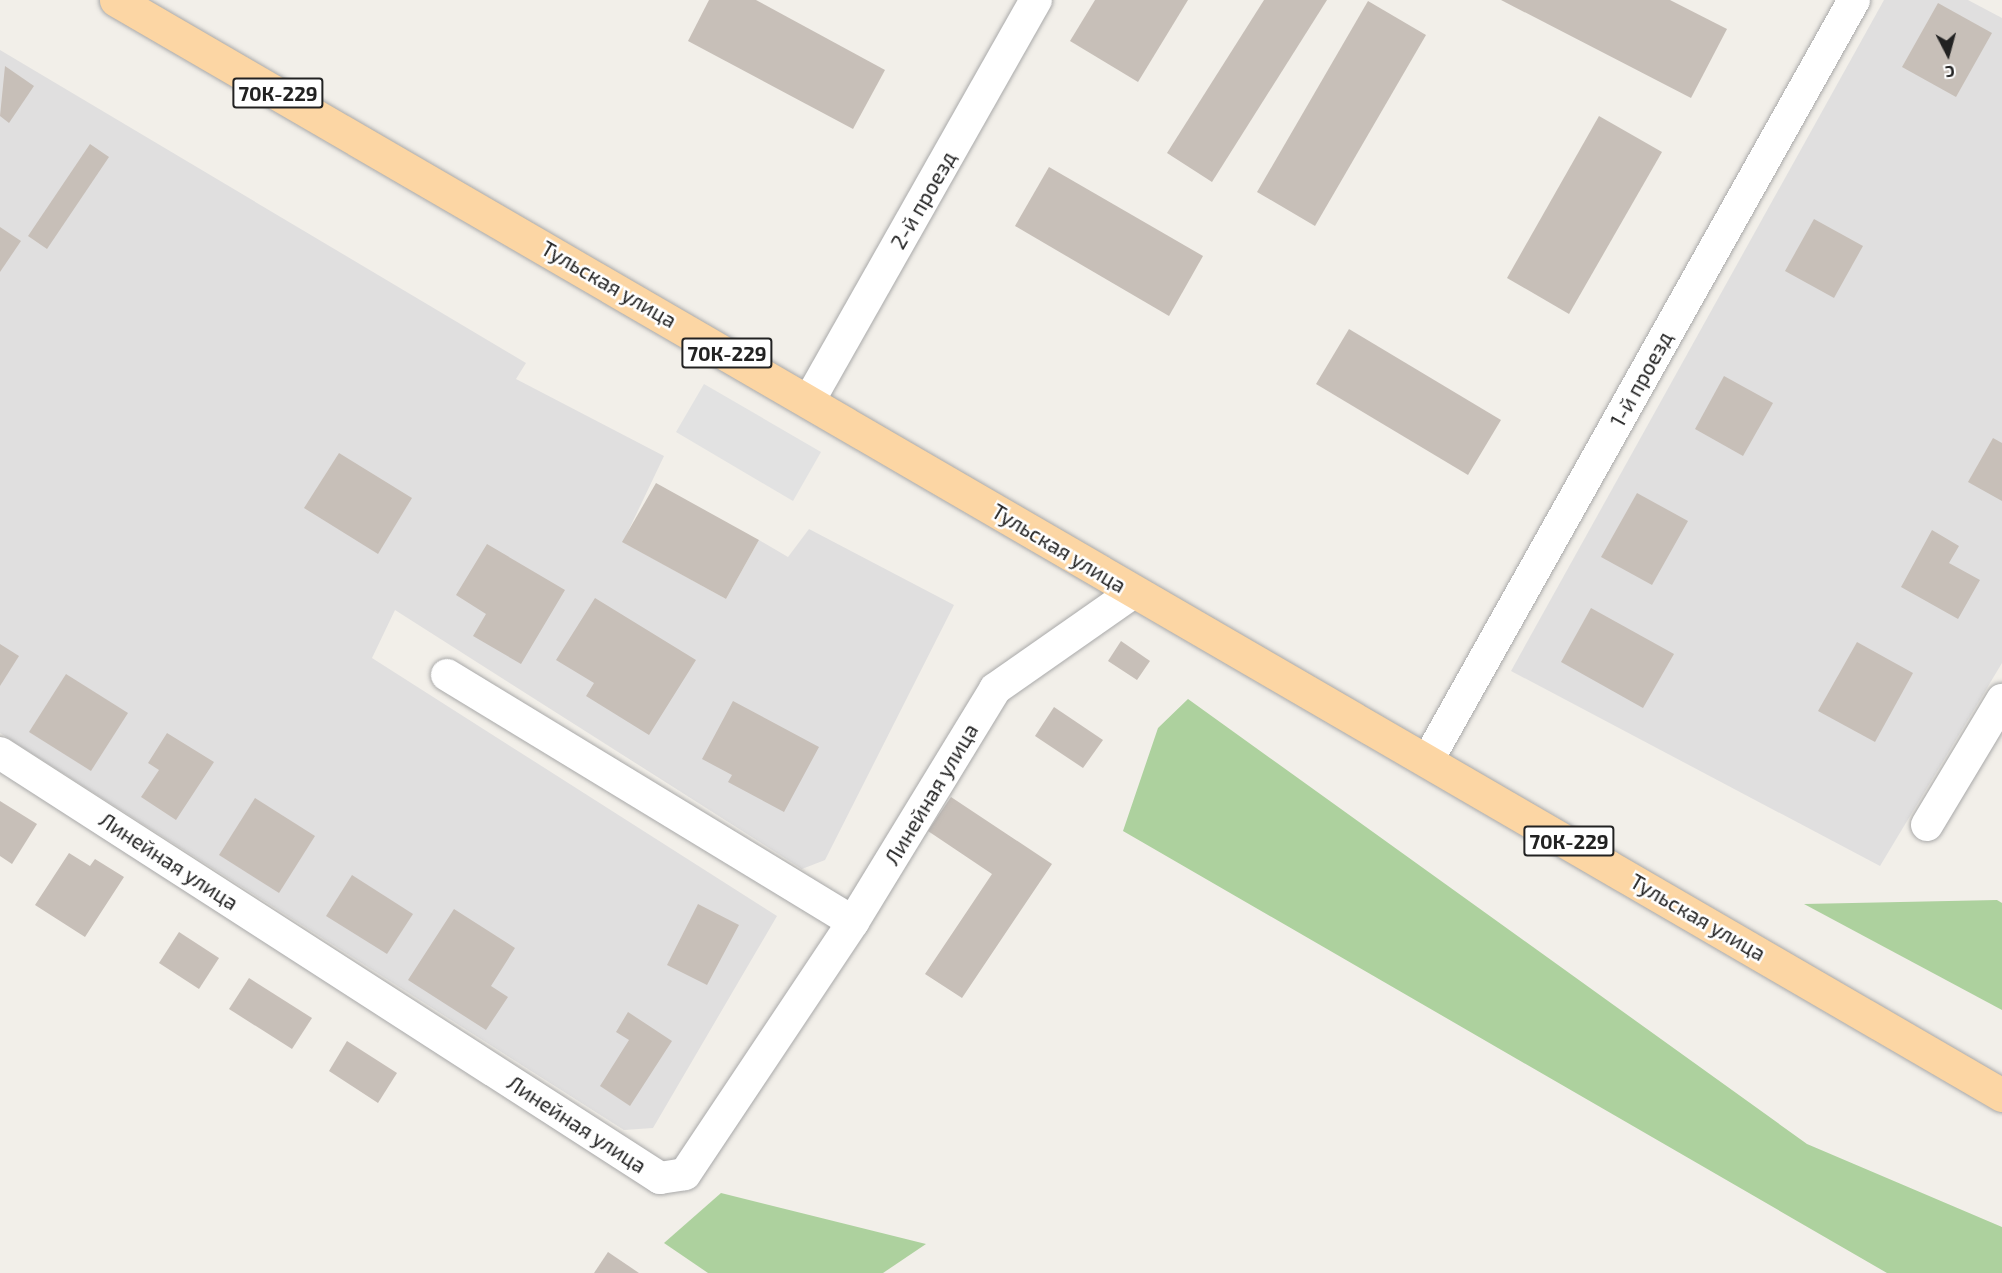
<!DOCTYPE html>
<html>
<head>
<meta charset="utf-8">
<style>
  body { margin:0 }
  #map { position:relative; width:2002px; height:1273px; overflow:hidden; background:#f2efe9; font-family:"Exo 2",sans-serif }
  div>[style] { position:absolute }
  [style*='--x'] { left:calc(var(--x)*1px); top:calc(var(--y)*1px); width:calc(var(--w)*1px); rotate:calc(var(--a)*1deg) }
  .residential>* { inset:0; background:#e0dfdf }
  .forest>* { inset:0; background:#add19e }
  .parking>* { inset:0; background:#e2e2e2 }
  .building>* { inset:0; background:#c7bfb8 }
  .roads { filter:drop-shadow(0 0 2px #a9a9a9) drop-shadow(0 0 2px #a9a9a9) }
  .street>* { height:32px; margin:-16px; padding:0 16px; transform-origin:16px; border-radius:16px; background:#fff }
  .primary>* { height:33px; margin:-16.5px; padding:0 16.5px; transform-origin:16.5px; border-radius:16.5px; background:#fcd6a4 }
  span { translate:-50% -50%; white-space:nowrap; text-align:center; line-height:1.15; -webkit-text-stroke:5px #fff; paint-order:stroke }
  .shield-label span { padding:2px 4px; background:#fff; border:2px solid; border-radius:4px; -webkit-text-stroke-width:0 }
  .shield-label { font-size:20px; color:#222; font-weight:700 }
  .street-label { font-size:21px; color:#222 }
  .north { position:absolute; left:1918px; top:24px; width:60px; height:60px; -webkit-text-stroke:4px #fff; paint-order:stroke; rotate:174deg; font-size:16px; font-weight:700; line-height:24px; text-align:center; color:#222 }
  .north::after { content:''; display:block; margin:auto; width:21px; height:27px; background:#222; clip-path:polygon(50% 0,100% 100%,50% 72%,0 100%) }
</style>
</head>
<body>
<div id="map">
  <div class="residential">
    <div style="clip-path:polygon(1884px 0,1968px 0,2002px 18px,2002px 663px,1880px 866px,1511px 671px)"></div>
    <div style="clip-path:polygon(0 50px,526px 363px,516px 379px,664px 456px,623px 542px,726px 599px,759px 540px,788px 557px,809px 529px,954px 605px,825px 860px,802px 869px,395px 610px,372px 658px,777px 916px,653px 1128px,624px 1130px,0 733px)"></div>
  </div>
  <div class="forest">
    <div style="clip-path:polygon(1188px 699px,1807px 1144px,2002px 1227px,2002px 1273px,1887px 1273px,1123px 831px,1158px 728px)"></div>
    <div style="clip-path:polygon(1997px 900px,2002px 903px,2002px 1010px,1804px 904px)"></div>
    <div style="clip-path:polygon(721px 1193px,926px 1244px,883px 1273px,708px 1273px,664px 1243px)"></div>
  </div>
  <div class="parking">
    <div style="clip-path:polygon(704px 384px,821px 452px,793px 501px,676px 432px)"></div>
  </div>
  <div class="building">
    <div style="clip-path:polygon(709px 0,756px 0,885px 70px,853px 129px,688px 41px)"></div>
    <div style="clip-path:polygon(1095px 0,1188px 0,1138px 82px,1070px 41px)"></div>
    <div style="clip-path:polygon(1264px 0,1327px 0,1212px 182px,1167px 153px)"></div>
    <div style="clip-path:polygon(1501px 0,1670px 0,1727px 29px,1691px 98px)"></div>
    <div style="clip-path:polygon(1368px 1px,1426px 35px,1315px 226px,1257px 192px)"></div>
    <div style="clip-path:polygon(1938px 3px,1992px 33px,1956px 97px,1902px 67px)"></div>
    <div style="clip-path:polygon(5px 66px,34px 86px,9px 123px,0 116px)"></div>
    <div style="clip-path:polygon(1599px 116px,1662px 152px,1569px 314px,1507px 278px)"></div>
    <div style="clip-path:polygon(90px 144px,109px 157px,47px 249px,28px 236px)"></div>
    <div style="clip-path:polygon(1049px 167px,1203px 256px,1169px 316px,1015px 226px)"></div>
    <div style="clip-path:polygon(1814px 219px,1863px 246px,1834px 298px,1785px 271px)"></div>
    <div style="clip-path:polygon(0 227px,21px 241px,0 272px)"></div>
    <div style="clip-path:polygon(1349px 329px,1501px 420px,1468px 475px,1316px 384px)"></div>
    <div style="clip-path:polygon(1724px 376px,1773px 403px,1743px 456px,1695px 429px)"></div>
    <div style="clip-path:polygon(1993px 438px,2002px 443px,2002px 501px,1968px 482px)"></div>
    <div style="clip-path:polygon(339px 453px,412px 498px,378px 554px,304px 508px)"></div>
    <div style="clip-path:polygon(656px 483px,759px 540px,726px 599px,622px 542px)"></div>
    <div style="clip-path:polygon(1637px 493px,1688px 521px,1652px 585px,1601px 557px)"></div>
    <div style="clip-path:polygon(1932px 530px,1959px 546px,1949px 563px,1980px 580px,1958px 619px,1901px 587px)"></div>
    <div style="clip-path:polygon(487px 544px,565px 590px,521px 664px,473px 636px,486px 614px,456px 595px)"></div>
    <div style="clip-path:polygon(595px 598px,696px 660px,649px 735px,586px 696px,594px 683px,556px 660px)"></div>
    <div style="clip-path:polygon(1591px 608px,1674px 654px,1643px 708px,1561px 662px)"></div>
    <div style="clip-path:polygon(1121px 641px,1150px 661px,1137px 680px,1108px 661px)"></div>
    <div style="clip-path:polygon(1857px 642px,1913px 673px,1875px 742px,1818px 711px)"></div>
    <div style="clip-path:polygon(0 644px,19px 656px,0 686px)"></div>
    <div style="clip-path:polygon(66px 674px,128px 713px,91px 771px,29px 732px)"></div>
    <div style="clip-path:polygon(733px 701px,819px 747px,784px 812px,728px 782px,732px 775px,702px 759px)"></div>
    <div style="clip-path:polygon(1054px 707px,1103px 740px,1083px 768px,1035px 736px)"></div>
    <div style="clip-path:polygon(167px 733px,214px 762px,176px 820px,141px 797px,159px 770px,148px 763px)"></div>
    <div style="clip-path:polygon(951px 797px,1052px 864px,962px 998px,925px 974px,992px 874px,928px 831px)"></div>
    <div style="clip-path:polygon(255px 798px,315px 836px,279px 893px,219px 855px)"></div>
    <div style="clip-path:polygon(0 801px,37px 824px,12px 864px,0 856px)"></div>
    <div style="clip-path:polygon(69px 853px,90px 866px,95px 859px,124px 877px,85px 937px,35px 905px)"></div>
    <div style="clip-path:polygon(352px 875px,413px 914px,387px 954px,326px 916px)"></div>
    <div style="clip-path:polygon(698px 904px,739px 925px,707px 985px,667px 965px)"></div>
    <div style="clip-path:polygon(454px 909px,515px 948px,491px 986px,508px 997px,486px 1030px,408px 980px)"></div>
    <div style="clip-path:polygon(179px 932px,219px 958px,199px 989px,159px 963px)"></div>
    <div style="clip-path:polygon(249px 978px,312px 1018px,292px 1049px,229px 1009px)"></div>
    <div style="clip-path:polygon(628px 1012px,672px 1041px,630px 1106px,600px 1086px,629px 1040px,616px 1032px)"></div>
    <div style="clip-path:polygon(347px 1041px,397px 1073px,378px 1103px,329px 1071px)"></div>
    <div style="clip-path:polygon(608px 1252px,639px 1273px,594px 1273px)"></div>
  </div>
  <div class="roads">
    <div class="street">
      <div style="--x:809;--y:401;--w:461;--a:-60.5"></div>
      <div style="--x:447;--y:675;--w:475;--a:31.3"></div>
      <div style="--x:0;--y:753;--w:785;--a:32.78"></div>
      <div style="--x:660;--y:1178;--w:25;--a:-9"></div>
      <div style="--x:685;--y:1174;--w:303;--a:-56.3"></div>
      <div style="--x:853;--y:922;--w:273;--a:-58.6"></div>
      <div style="--x:995;--y:689;--w:167;--a:-35"></div>
      <div style="--x:1429;--y:758;--w:869;--a:-60.72"></div>
      <div style="--x:1927;--y:825;--w:146;--a:-59"></div>
    </div>
    <div class="primary">
      <div style="--x:116;--y:0;--w:2181;--a:30.14"></div>
    </div>
  </div>
  <div class="shield-label">
    <span style="left:278px;top:93px">70К-229</span>
    <span style="left:727px;top:353px">70К-229</span>
    <span style="left:1569px;top:841px">70К-229</span>
  </div>
  <div class="street-label">
    <span style="left:923px;top:200px;rotate:-60deg">2-й проезд</span>
    <span style="left:609px;top:284px;rotate:30deg">Тульская улица</span>
    <span style="left:1641px;top:379px;rotate:-61deg">1-й проезд</span>
    <span style="left:1059px;top:548px;rotate:31deg">Тульская улица</span>
    <span style="left:931px;top:794px;rotate:-59deg">Линейная улица</span>
    <span style="left:169px;top:861px;rotate:33deg">Линейная улица</span>
    <span style="left:1698px;top:917px;rotate:30deg">Тульская улица</span>
    <span style="left:577px;top:1124px;rotate:33deg">Линейная улица</span>
  </div>
  <div class="north">С</div>
</div>
</body>
</html>
